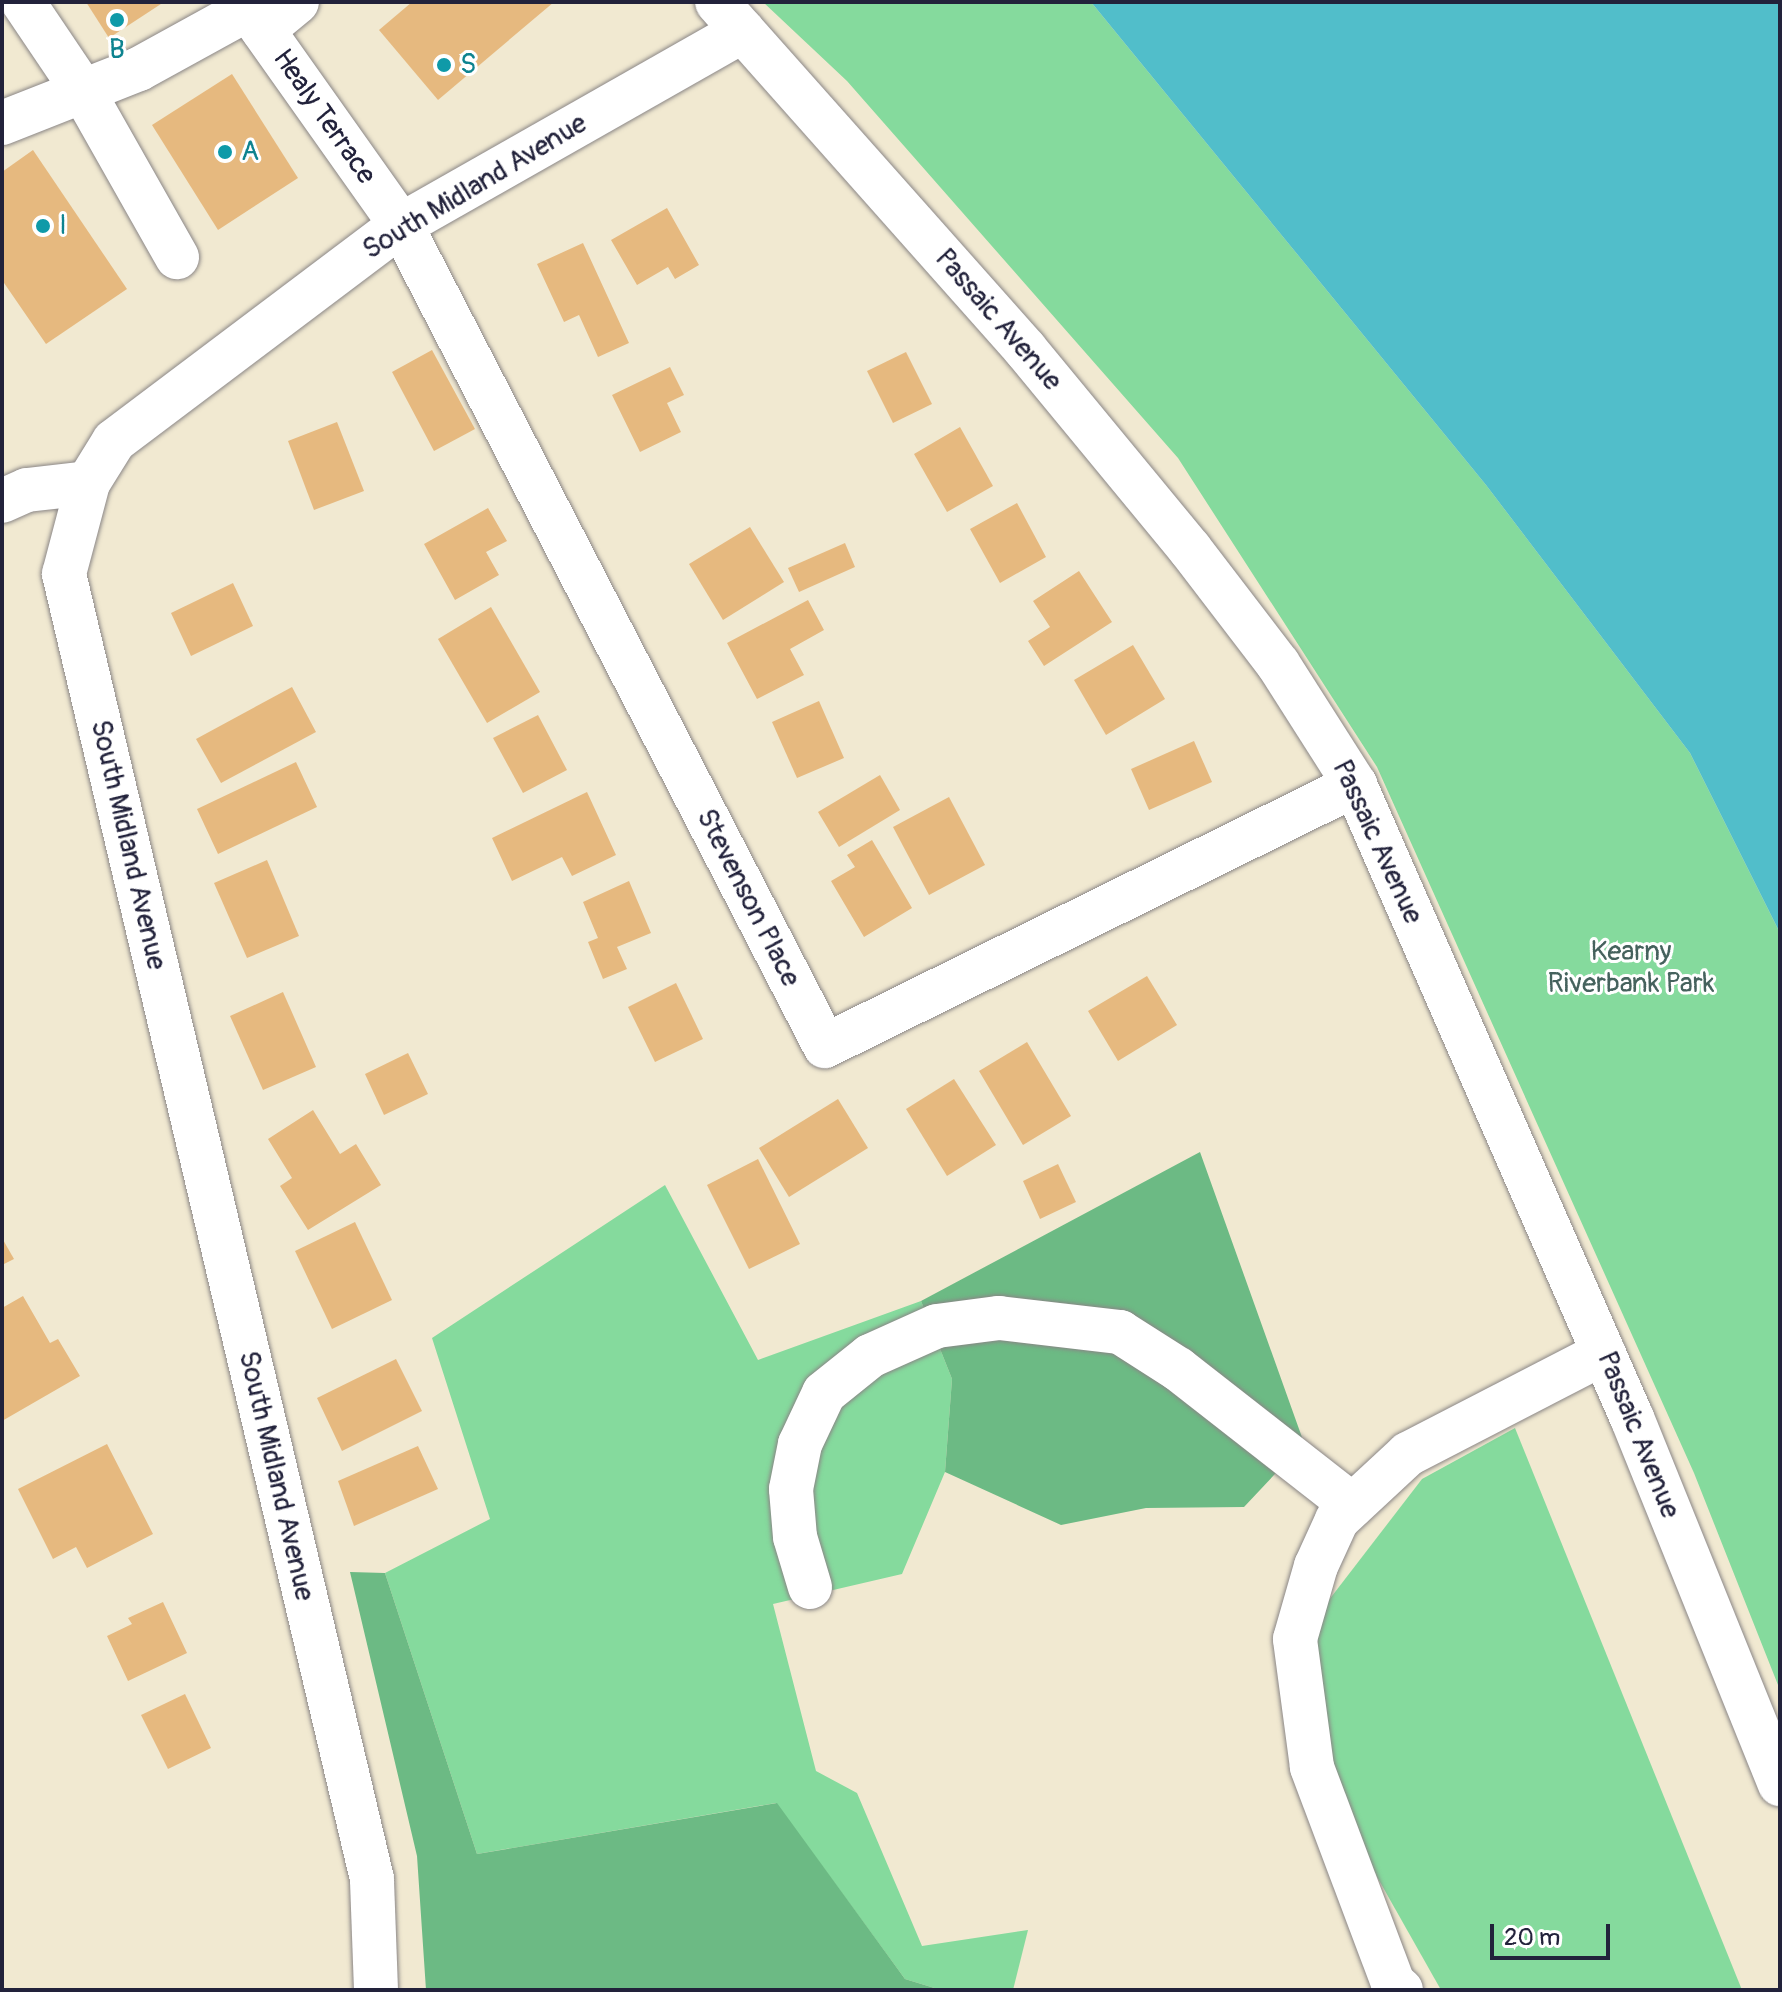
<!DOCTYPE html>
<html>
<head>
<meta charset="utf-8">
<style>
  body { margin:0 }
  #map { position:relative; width:1782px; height:1992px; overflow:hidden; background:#f1e9d1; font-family:Pangolin,sans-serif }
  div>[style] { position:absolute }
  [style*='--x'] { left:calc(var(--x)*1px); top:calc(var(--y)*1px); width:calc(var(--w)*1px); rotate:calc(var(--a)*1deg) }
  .green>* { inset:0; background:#85da9d }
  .forest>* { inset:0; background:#6cba84 }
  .water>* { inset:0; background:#51beca }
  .building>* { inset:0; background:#e6b97f }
  .roads { filter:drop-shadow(0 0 2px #8a8686) drop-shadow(0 0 2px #8a8686) }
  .minor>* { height:44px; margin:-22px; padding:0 22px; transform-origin:22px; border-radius:22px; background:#fff }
  .major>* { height:44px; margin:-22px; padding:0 22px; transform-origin:22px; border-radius:22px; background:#fff }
  .dots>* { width:22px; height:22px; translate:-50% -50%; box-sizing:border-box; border:4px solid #fff; border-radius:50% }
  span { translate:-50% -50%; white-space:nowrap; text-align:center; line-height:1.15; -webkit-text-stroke:6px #fff; paint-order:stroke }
  .culture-label { font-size:28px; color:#0d838f }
  .left { translate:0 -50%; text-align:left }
  .street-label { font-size:28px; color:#22223b }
  .park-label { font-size:28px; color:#45625d }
  .frame { position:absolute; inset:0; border:4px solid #22223b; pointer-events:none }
  .scale { position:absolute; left:1490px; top:1924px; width:120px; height:36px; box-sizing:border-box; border:4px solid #22223b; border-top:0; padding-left:10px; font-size:24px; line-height:28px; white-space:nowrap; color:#22223b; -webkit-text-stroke:6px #fff; paint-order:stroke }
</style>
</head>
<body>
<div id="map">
  <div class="green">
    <div style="clip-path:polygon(763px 2px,1091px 2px,1486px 485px,1690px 753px,1780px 933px,1780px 1690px,1694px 1473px,1377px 767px,1178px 458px,847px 81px)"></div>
    <div style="clip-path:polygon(665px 1185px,758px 1360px,921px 1301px,952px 1379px,945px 1472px,902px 1574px,773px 1604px,816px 1771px,857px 1793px,922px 1946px,1028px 1930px,1013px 1990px,941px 1990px,905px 1979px,776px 1803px,477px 1854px,385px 1573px,490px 1519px,432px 1338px)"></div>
    <div style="clip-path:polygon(1515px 1428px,1742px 1990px,1441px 1990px,1337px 1806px,1302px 1635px,1422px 1479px)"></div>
  </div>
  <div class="forest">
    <div style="clip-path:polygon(1200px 1152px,1304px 1443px,1244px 1507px,1146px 1508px,1061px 1525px,945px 1472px,952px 1379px,921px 1301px)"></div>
    <div style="clip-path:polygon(350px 1572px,385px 1573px,477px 1854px,777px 1803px,905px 1979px,941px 1990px,426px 1990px,417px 1856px)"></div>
  </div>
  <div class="water">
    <div style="clip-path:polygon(1091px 2px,1780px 2px,1780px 933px,1690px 753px,1486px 485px)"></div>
  </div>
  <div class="building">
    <div style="clip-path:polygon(86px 2px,164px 2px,109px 38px)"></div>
    <div style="clip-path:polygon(412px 2px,554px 2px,438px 100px,379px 30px)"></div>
    <div style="clip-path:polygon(232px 74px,298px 178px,218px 230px,152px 125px)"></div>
    <div style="clip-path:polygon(33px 150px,127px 289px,46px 344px,2px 280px,2px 172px)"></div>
    <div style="clip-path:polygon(667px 208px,699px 265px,675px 279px,668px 267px,637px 285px,611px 240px)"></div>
    <div style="clip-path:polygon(583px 243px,629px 343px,598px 357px,579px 315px,564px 322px,537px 264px)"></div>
    <div style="clip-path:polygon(432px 350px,475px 429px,434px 451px,392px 372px)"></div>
    <div style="clip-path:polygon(906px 352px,932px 404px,893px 423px,867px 371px)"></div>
    <div style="clip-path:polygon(670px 367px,684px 395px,667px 403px,681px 432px,640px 452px,612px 395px)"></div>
    <div style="clip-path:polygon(337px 422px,364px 491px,314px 510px,288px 441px)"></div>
    <div style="clip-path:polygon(960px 427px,993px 486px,947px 512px,914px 454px)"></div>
    <div style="clip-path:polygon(1017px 503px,1046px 557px,1000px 583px,970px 529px)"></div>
    <div style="clip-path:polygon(488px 508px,507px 541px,486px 552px,499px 575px,455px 600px,424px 544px)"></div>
    <div style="clip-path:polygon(750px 527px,784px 582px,723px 620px,689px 564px)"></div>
    <div style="clip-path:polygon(845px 543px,855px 567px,799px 592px,788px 568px)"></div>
    <div style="clip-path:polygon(1079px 571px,1112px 622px,1044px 666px,1028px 641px,1050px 627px,1033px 601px)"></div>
    <div style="clip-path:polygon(233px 583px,253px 626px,191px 656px,171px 613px)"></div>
    <div style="clip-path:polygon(808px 600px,824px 630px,790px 649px,804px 675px,757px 699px,727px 643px)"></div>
    <div style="clip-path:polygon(491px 607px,540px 692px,487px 723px,438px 639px)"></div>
    <div style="clip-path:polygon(1133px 645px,1165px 699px,1106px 735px,1074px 680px)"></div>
    <div style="clip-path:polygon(292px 687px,316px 732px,221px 783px,196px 739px)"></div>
    <div style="clip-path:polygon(819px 701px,844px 758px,797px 778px,772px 722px)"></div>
    <div style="clip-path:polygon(538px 715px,567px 770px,523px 793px,493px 738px)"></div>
    <div style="clip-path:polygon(1194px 741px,1212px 782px,1149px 810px,1131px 769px)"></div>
    <div style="clip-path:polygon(296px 762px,317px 807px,218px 854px,197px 809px)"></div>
    <div style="clip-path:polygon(880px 775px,900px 810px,839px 847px,818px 812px)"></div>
    <div style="clip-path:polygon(587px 792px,616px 855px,572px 876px,562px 857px,512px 881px,492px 838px)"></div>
    <div style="clip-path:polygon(949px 797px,985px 865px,929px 895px,893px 827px)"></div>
    <div style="clip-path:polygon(872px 840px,912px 908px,864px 937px,831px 881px,855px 867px,847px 855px)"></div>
    <div style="clip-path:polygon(267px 860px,299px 936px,247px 958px,214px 883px)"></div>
    <div style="clip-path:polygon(629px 881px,651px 933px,617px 947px,627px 969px,603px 979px,588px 942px,598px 938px,583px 902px)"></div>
    <div style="clip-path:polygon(1147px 976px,1177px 1025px,1118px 1061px,1088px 1011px)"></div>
    <div style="clip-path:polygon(676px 983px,703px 1039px,655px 1062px,628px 1007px)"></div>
    <div style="clip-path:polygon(283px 992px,316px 1067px,263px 1090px,230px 1016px)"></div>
    <div style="clip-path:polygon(1027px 1042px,1071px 1116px,1023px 1145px,979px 1071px)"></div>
    <div style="clip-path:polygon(408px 1053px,428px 1094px,384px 1115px,365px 1074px)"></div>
    <div style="clip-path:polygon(954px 1079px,996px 1145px,947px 1176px,906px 1109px)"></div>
    <div style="clip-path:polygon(838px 1099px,868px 1148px,789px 1197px,759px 1148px)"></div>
    <div style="clip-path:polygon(313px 1110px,340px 1154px,356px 1144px,381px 1185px,308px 1230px,280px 1186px,292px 1178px,268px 1139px)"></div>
    <div style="clip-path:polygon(758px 1159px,800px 1244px,749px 1269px,707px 1185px)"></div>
    <div style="clip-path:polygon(1058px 1164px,1076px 1202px,1040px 1219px,1023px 1181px)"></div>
    <div style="clip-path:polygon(355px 1222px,392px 1300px,332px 1329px,295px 1251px)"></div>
    <div style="clip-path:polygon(2px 1238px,14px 1259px,2px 1265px)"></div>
    <div style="clip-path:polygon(23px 1296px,50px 1343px,58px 1339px,80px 1376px,2px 1421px,2px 1308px)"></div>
    <div style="clip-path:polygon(396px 1359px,422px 1411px,342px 1451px,317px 1398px)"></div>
    <div style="clip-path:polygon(107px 1444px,153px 1534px,87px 1568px,76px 1547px,53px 1559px,18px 1489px)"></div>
    <div style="clip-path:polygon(418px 1446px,438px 1489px,354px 1526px,338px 1481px)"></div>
    <div style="clip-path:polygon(163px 1602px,187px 1653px,128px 1681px,107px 1636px,132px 1624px,128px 1618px)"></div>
    <div style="clip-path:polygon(185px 1694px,211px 1748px,168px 1769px,141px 1715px)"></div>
  </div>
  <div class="roads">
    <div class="minor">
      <div style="--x:23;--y:2;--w:107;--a:56"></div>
      <div style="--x:83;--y:91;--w:191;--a:60.5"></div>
      <div style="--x:248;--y:9;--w:265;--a:54.7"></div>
      <div style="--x:401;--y:225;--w:924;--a:62.69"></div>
      <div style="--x:825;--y:1046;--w:591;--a:-26.22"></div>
      <div style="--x:263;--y:30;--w:44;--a:-39.5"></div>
      <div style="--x:2;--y:123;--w:147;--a:-21.5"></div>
      <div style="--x:139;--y:69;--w:124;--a:-28.8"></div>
      <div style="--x:248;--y:9;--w:9;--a:-126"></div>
      <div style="--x:2;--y:501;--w:27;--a:-24"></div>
      <div style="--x:27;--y:490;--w:61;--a:-6.5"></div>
      <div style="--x:810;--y:1587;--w:52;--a:-106.7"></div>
      <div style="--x:795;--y:1537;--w:48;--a:-94.8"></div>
      <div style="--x:791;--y:1489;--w:46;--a:-78.7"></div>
      <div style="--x:800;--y:1444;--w:56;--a:-64.8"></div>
      <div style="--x:824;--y:1393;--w:59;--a:-38.8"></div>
      <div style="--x:870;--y:1356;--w:73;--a:-24.1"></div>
      <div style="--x:937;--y:1326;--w:63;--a:-7.4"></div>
      <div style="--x:999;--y:1318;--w:122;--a:6.6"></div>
      <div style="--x:1120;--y:1332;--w:69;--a:32.5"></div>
      <div style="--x:1178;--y:1369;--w:221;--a:38"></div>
      <div style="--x:376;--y:1990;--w:111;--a:-92.1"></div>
      <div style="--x:372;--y:1879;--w:1341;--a:-103.28"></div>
      <div style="--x:64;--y:574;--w:94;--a:-75.2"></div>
      <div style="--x:88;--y:483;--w:49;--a:-58.2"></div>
      <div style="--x:114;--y:441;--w:359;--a:-37"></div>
      <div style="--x:401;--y:225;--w:393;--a:-29.6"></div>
      <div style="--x:1401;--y:1990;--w:11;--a:-139"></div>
      <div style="--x:1393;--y:1983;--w:231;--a:-110.6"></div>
      <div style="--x:1312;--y:1767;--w:129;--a:-97.6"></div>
      <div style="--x:1295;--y:1639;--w:76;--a:-74"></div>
      <div style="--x:1316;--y:1566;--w:51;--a:-65.5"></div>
      <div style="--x:1337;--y:1520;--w:97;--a:-42.9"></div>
      <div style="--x:1408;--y:1454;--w:220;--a:-27.3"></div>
    </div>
    <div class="major">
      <div style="--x:717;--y:2;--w:464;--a:48.4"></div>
      <div style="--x:1025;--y:349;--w:259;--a:50.5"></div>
      <div style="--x:1190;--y:549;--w:145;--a:52.6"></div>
      <div style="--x:1278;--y:664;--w:143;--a:57.5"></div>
      <div style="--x:1355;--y:785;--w:691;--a:66.37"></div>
      <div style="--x:1632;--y:1418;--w:395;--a:68"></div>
    </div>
  </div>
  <div class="dots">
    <div style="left:117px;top:20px;background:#0f9aa8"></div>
    <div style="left:444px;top:65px;background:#0f9aa8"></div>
    <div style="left:225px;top:152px;background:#0f9aa8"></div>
    <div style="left:43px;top:226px;background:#0f9aa8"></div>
  </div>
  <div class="culture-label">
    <span style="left:117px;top:50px">B</span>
    <span class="left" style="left:460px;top:65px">S</span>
    <span class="left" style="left:241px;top:152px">A</span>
    <span class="left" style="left:59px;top:226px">I</span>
  </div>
  <div class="street-label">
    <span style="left:324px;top:117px;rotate:55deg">Healy Terrace</span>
    <span style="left:475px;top:187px;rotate:-31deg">South Midland Avenue</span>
    <span style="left:998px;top:320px;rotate:49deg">Passaic Avenue</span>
    <span style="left:1377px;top:842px;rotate:65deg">Passaic Avenue</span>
    <span style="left:128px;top:845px;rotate:77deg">South Midland Avenue</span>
    <span style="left:748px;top:898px;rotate:63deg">Stevenson Place</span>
    <span style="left:1638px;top:1435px;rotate:68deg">Passaic Avenue</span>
    <span style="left:276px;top:1476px;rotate:77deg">South Midland Avenue</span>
  </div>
  <div class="park-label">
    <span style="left:1631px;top:968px">Kearny<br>Riverbank Park</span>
  </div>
  <div class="frame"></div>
  <div class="scale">20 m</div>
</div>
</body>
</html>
